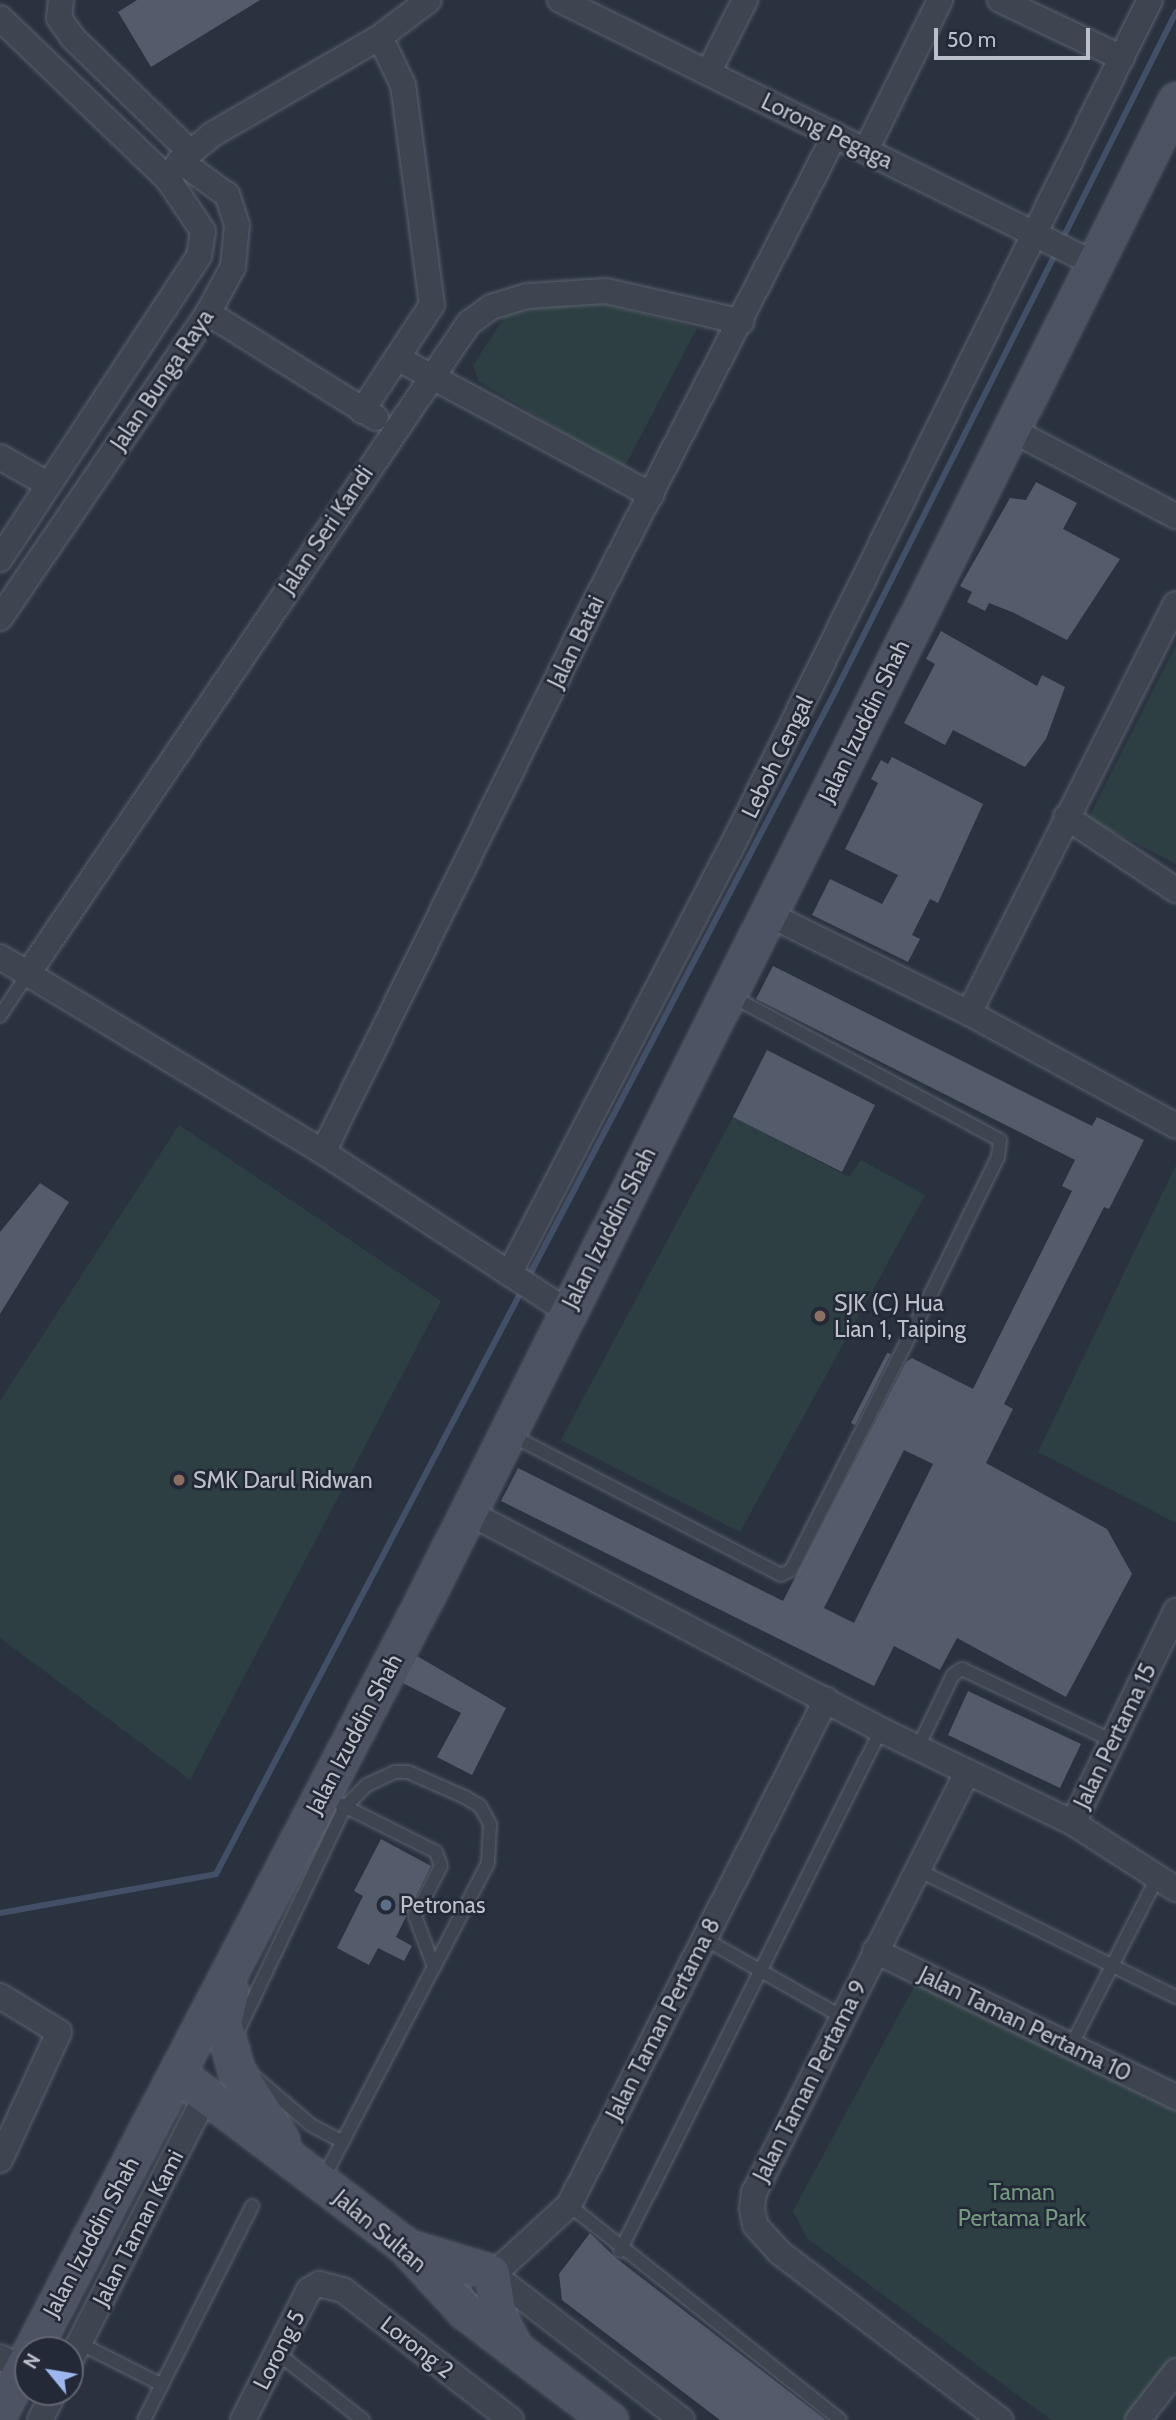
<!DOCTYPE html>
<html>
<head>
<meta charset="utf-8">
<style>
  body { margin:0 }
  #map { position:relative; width:1176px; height:2420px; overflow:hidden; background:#2a3240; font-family:Cabin,sans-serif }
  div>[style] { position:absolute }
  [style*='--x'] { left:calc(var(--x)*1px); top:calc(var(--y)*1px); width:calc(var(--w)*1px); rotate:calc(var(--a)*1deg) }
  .green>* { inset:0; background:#2d3f42 }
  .stream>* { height:6px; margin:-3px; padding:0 3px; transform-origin:3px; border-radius:3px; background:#424f67 }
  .building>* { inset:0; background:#545b6b }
  .roads { filter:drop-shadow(0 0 2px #5c626e) drop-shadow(0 0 2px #5c626e) }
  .lane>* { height:12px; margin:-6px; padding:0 6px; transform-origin:6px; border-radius:6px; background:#3e4450 }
  .street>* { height:24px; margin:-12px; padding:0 12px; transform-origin:12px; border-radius:12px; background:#3e4450 }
  .secondary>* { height:35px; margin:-17.5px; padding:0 17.5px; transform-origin:17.5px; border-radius:17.5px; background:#4d5363 }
  .dots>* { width:19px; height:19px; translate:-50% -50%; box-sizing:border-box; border:4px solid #232936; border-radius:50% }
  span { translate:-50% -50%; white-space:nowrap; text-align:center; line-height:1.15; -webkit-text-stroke:5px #232936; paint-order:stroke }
  .street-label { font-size:23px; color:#bbc0ca }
  .poi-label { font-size:23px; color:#bbc0ca }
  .left { translate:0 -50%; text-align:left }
  .park-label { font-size:23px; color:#759980 }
  .north { position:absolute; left:14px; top:2336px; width:70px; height:70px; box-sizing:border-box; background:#232936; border:2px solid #606571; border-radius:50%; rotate:300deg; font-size:19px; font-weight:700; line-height:28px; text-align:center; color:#bbc0ca }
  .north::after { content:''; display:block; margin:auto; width:24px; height:32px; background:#9db7ee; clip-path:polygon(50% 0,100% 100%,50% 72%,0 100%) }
  .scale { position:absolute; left:934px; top:28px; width:156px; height:32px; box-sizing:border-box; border:4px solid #bbc0ca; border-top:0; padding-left:9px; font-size:21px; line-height:24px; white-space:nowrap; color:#bbc0ca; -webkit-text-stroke:5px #232936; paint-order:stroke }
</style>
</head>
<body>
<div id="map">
  <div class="green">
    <div style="clip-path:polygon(555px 302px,597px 302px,697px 328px,624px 468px,478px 381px,473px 365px,506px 315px)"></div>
    <div style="clip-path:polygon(1176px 645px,1176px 864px,1088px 819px)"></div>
    <div style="clip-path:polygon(733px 1117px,849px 1177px,861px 1160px,925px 1195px,740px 1532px,561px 1440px)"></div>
    <div style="clip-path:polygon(179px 1125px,441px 1301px,190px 1780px,0 1638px,0 1401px)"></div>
    <div style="clip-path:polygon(1176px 1165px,1176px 1523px,1038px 1452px)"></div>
    <div style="clip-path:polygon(916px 1983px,1176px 2108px,1176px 2358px,1129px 2420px,1051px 2420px,807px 2238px,793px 2211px)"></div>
  </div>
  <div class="stream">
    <div style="--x:1061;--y:242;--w:257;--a:-63.4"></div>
    <div style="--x:528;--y:1278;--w:664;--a:-62.35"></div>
    <div style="--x:836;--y:690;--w:490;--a:-63.3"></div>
    <div style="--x:0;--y:1913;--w:219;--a:-10.2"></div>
    <div style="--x:216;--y:1874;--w:662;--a:-62.35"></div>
  </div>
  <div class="building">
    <div style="clip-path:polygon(137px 0,260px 0,151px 67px,118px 12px)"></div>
    <div style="clip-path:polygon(1036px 482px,1077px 503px,1063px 529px,1120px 559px,1067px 640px,1012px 612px,989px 603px,985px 611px,967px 602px,972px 592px,960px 586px,1010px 498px,1026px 500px)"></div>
    <div style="clip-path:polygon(941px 631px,1037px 686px,1042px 675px,1065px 687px,1046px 739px,1025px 767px,953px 730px,945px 745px,904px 723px,935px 664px,926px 659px)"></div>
    <div style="clip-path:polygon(892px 757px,983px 804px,938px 903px,930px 899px,912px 935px,920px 939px,908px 962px,812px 915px,830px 879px,882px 904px,898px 875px,845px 849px,878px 783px,871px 779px,881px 760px,888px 764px)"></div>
    <div style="clip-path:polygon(evenodd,773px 966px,1092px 1126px,1097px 1117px,1144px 1140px,1109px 1209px,1104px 1207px,1004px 1404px,1013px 1409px,986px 1463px,1107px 1529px,1132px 1574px,1066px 1697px,957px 1638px,940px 1670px,894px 1646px,874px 1686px,501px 1501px,518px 1468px,783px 1601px,906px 1362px,912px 1358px,973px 1389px,1072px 1191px,1062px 1186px,1075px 1160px,756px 999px,773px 966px,904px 1450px,933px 1464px,854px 1623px,824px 1608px,904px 1450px)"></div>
    <div style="clip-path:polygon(767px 1050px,875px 1105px,842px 1172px,733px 1117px)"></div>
    <div style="clip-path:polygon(40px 1183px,69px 1202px,0 1314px,0 1232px)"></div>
    <div style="clip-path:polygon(887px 1353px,891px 1354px,855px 1425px,851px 1423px)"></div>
    <div style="clip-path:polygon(417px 1656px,506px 1708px,472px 1775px,437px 1757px,461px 1713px,403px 1683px)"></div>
    <div style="clip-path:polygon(968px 1691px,1081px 1744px,1060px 1788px,948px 1735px)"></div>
    <div style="clip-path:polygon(381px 1839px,431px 1866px,396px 1937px,412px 1946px,404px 1961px,378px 1948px,369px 1965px,337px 1948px,363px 1896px,354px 1891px)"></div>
    <div style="clip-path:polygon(590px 2233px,616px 2258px,826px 2420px,720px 2420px,562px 2300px,559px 2274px)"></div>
  </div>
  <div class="roads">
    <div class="lane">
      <div style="--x:0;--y:1016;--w:49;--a:-56.6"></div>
      <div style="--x:511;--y:1435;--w:304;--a:27.4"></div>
      <div style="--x:781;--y:1575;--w:11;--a:-27"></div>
      <div style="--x:791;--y:1570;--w:287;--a:-63.1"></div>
      <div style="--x:921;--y:1314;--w:175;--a:-63.9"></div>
      <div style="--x:998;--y:1157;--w:17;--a:-83"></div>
      <div style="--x:1000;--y:1140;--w:309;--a:-151.8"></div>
      <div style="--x:918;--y:1747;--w:80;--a:-64.1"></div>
      <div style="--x:953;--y:1675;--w:11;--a:-34"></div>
      <div style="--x:962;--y:1669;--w:167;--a:25.5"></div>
      <div style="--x:916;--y:1869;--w:290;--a:26.2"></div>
      <div style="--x:703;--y:1938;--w:160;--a:29.6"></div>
      <div style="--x:237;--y:2033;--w:250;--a:-64.5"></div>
      <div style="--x:345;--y:1807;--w:31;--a:-45"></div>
      <div style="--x:367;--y:1785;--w:31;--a:-25"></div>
      <div style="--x:395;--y:1772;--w:13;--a:0"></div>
      <div style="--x:408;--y:1772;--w:62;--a:23.7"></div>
      <div style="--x:465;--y:1797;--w:17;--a:31"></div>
      <div style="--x:480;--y:1806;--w:21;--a:61"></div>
      <div style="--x:490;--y:1824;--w:39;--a:93"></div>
      <div style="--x:488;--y:1863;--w:117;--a:117.4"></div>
      <div style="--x:1071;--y:2046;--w:186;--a:-62.9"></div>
      <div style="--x:257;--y:2079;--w:71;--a:40.4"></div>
      <div style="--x:311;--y:2125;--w:36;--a:28"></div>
      <div style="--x:323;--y:2179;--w:239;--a:-62.4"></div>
      <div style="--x:434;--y:1967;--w:54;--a:-110.4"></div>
      <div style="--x:415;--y:1916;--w:56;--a:-62.5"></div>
      <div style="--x:441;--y:1866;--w:15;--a:-110"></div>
      <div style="--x:436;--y:1852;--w:107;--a:-153.4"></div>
      <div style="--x:569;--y:2205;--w:346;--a:38.4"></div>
      <div style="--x:620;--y:2251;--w:583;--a:-63.39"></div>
      <div style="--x:79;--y:2343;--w:93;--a:26.8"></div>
      <div style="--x:277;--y:2353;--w:109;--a:37.9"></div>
      <div style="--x:144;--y:2420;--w:240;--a:-63.2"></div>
    </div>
    <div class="street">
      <div style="--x:61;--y:0;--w:18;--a:96"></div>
      <div style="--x:59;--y:18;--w:24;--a:55"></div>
      <div style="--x:73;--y:38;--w:162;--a:44.2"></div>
      <div style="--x:560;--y:0;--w:594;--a:26.26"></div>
      <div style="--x:1000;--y:0;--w:135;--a:25.4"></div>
      <div style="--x:0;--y:18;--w:233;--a:43.8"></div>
      <div style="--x:168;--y:179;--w:63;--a:56.1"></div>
      <div style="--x:203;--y:231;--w:25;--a:99"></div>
      <div style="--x:199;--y:256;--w:363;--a:123.3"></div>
      <div style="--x:708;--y:73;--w:82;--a:-63.1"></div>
      <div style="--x:866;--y:150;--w:167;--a:-63.7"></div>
      <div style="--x:180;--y:161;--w:43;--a:-39.3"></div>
      <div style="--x:213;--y:134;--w:193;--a:-30.1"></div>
      <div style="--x:380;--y:37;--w:61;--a:-37.1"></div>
      <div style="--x:208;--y:313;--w:198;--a:32"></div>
      <div style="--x:397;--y:358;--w:289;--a:28.3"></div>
      <div style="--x:362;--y:411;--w:127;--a:-56.6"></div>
      <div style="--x:432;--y:305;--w:222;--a:-97.5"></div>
      <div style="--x:403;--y:85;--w:53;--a:-115.6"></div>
      <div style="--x:1010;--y:429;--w:187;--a:27.7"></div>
      <div style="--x:0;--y:457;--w:56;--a:29.7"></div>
      <div style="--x:0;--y:618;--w:369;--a:-55.7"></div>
      <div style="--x:208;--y:313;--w:52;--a:-61.5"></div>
      <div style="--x:233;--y:267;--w:42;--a:-84.6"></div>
      <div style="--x:237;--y:225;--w:32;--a:-108"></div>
      <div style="--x:227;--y:195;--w:58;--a:-144.1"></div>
      <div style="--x:180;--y:161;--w:22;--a:124"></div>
      <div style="--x:1066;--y:817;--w:132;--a:33.6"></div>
      <div style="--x:768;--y:914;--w:224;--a:26.2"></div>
      <div style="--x:969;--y:1013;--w:236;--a:28.6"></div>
      <div style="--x:0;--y:957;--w:377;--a:31.1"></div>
      <div style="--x:323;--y:1152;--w:291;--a:33.1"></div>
      <div style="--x:27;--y:975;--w:788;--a:-55.87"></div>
      <div style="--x:469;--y:323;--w:27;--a:-36"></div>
      <div style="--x:491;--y:307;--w:39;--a:-17"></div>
      <div style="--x:528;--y:296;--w:78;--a:-3.7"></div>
      <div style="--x:606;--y:291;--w:139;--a:12.8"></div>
      <div style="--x:969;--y:1013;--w:458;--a:-63.2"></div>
      <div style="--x:323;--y:1152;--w:614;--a:-63.69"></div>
      <div style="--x:595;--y:602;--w:525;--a:-62.8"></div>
      <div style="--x:509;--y:1274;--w:478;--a:-62.5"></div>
      <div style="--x:730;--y:850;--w:948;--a:-63.71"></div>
      <div style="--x:466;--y:1511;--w:469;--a:27.8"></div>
      <div style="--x:881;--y:1730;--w:213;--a:25.8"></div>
      <div style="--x:1073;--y:1823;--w:122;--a:32.7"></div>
      <div style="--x:967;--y:1773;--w:470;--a:116.9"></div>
      <div style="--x:754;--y:2192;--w:17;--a:97"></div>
      <div style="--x:752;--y:2209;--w:16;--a:79"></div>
      <div style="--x:755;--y:2225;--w:36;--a:48"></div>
      <div style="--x:779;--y:2252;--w:278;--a:37.2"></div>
      <div style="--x:1073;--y:1823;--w:236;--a:-64.1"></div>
      <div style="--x:875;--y:1951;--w:335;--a:25.9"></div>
      <div style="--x:0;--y:1996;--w:69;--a:31.4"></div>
      <div style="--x:59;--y:2032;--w:141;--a:114.7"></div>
      <div style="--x:491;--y:2273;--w:241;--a:37.6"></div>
      <div style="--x:483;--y:2284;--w:117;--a:-42.6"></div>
      <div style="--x:569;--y:2205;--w:567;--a:-63.03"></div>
      <div style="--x:0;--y:2357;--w:25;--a:26"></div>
      <div style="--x:70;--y:2361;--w:299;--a:-62.9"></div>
      <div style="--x:40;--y:2420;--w:31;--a:-63"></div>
      <div style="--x:243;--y:2420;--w:146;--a:-63.1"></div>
      <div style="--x:309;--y:2290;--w:12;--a:-31"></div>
      <div style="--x:319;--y:2284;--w:25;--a:14"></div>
      <div style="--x:343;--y:2290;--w:212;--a:37.7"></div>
      <div style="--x:1138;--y:2420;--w:62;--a:-52.2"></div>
    </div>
    <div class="secondary">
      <div style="--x:230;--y:1992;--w:32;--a:103"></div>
      <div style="--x:223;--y:2023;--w:49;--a:74.5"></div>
      <div style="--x:236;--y:2070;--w:83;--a:57.3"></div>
      <div style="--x:178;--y:2074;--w:282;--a:37.1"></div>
      <div style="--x:403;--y:2244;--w:91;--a:47.2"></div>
      <div style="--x:465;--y:2311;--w:181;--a:37.1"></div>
      <div style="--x:416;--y:2250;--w:78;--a:17"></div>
      <div style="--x:491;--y:2273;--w:44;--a:80.8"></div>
      <div style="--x:498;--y:2316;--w:35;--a:63"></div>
      <div style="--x:32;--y:2350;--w:851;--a:-62.41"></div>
      <div style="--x:426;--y:1596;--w:1673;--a:-63.36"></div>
      <div style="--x:0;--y:2411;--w:60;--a:-62.2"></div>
    </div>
  </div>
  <div class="dots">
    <div style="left:820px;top:1316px;background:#8d6e63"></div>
    <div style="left:179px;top:1480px;background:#8d6e63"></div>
    <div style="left:386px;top:1905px;background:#5c6f8a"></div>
  </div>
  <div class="street-label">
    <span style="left:827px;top:131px;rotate:26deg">Lorong Pegaga</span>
    <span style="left:162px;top:380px;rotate:-56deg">Jalan Bunga Raya</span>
    <span style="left:326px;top:530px;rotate:-56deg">Jalan Seri Kandi</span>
    <span style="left:576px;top:642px;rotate:-64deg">Jalan Batai</span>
    <span style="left:864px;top:721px;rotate:-64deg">Jalan Izuddin Shah</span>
    <span style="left:777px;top:757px;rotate:-64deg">Leboh Cengal</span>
    <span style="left:609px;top:1228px;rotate:-63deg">Jalan Izuddin Shah</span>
    <span style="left:354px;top:1734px;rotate:-62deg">Jalan Izuddin Shah</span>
    <span style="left:1115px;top:1736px;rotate:-64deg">Jalan Pertama 15</span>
    <span style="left:663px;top:2019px;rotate:-63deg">Jalan Taman Pertama 8</span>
    <span style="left:1025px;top:2024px;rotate:26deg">Jalan Taman Pertama 10</span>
    <span style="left:810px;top:2081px;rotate:-63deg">Jalan Taman Pertama 9</span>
    <span style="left:138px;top:2228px;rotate:-63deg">Jalan Taman Kami</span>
    <span style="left:380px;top:2231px;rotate:40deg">Jalan Sultan</span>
    <span style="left:91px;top:2237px;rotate:-62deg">Jalan Izuddin Shah</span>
    <span style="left:417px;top:2347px;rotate:38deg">Lorong 2</span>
    <span style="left:279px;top:2350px;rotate:-63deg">Lorong 5</span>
  </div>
  <div class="poi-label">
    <span class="left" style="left:834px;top:1316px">SJK (C) Hua<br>Lian 1, Taiping</span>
    <span class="left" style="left:193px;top:1480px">SMK Darul Ridwan</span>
    <span class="left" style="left:400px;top:1905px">Petronas</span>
  </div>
  <div class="park-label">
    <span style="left:1022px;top:2205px">Taman<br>Pertama Park</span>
  </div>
  <div class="north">N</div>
  <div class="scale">50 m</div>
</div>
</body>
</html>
